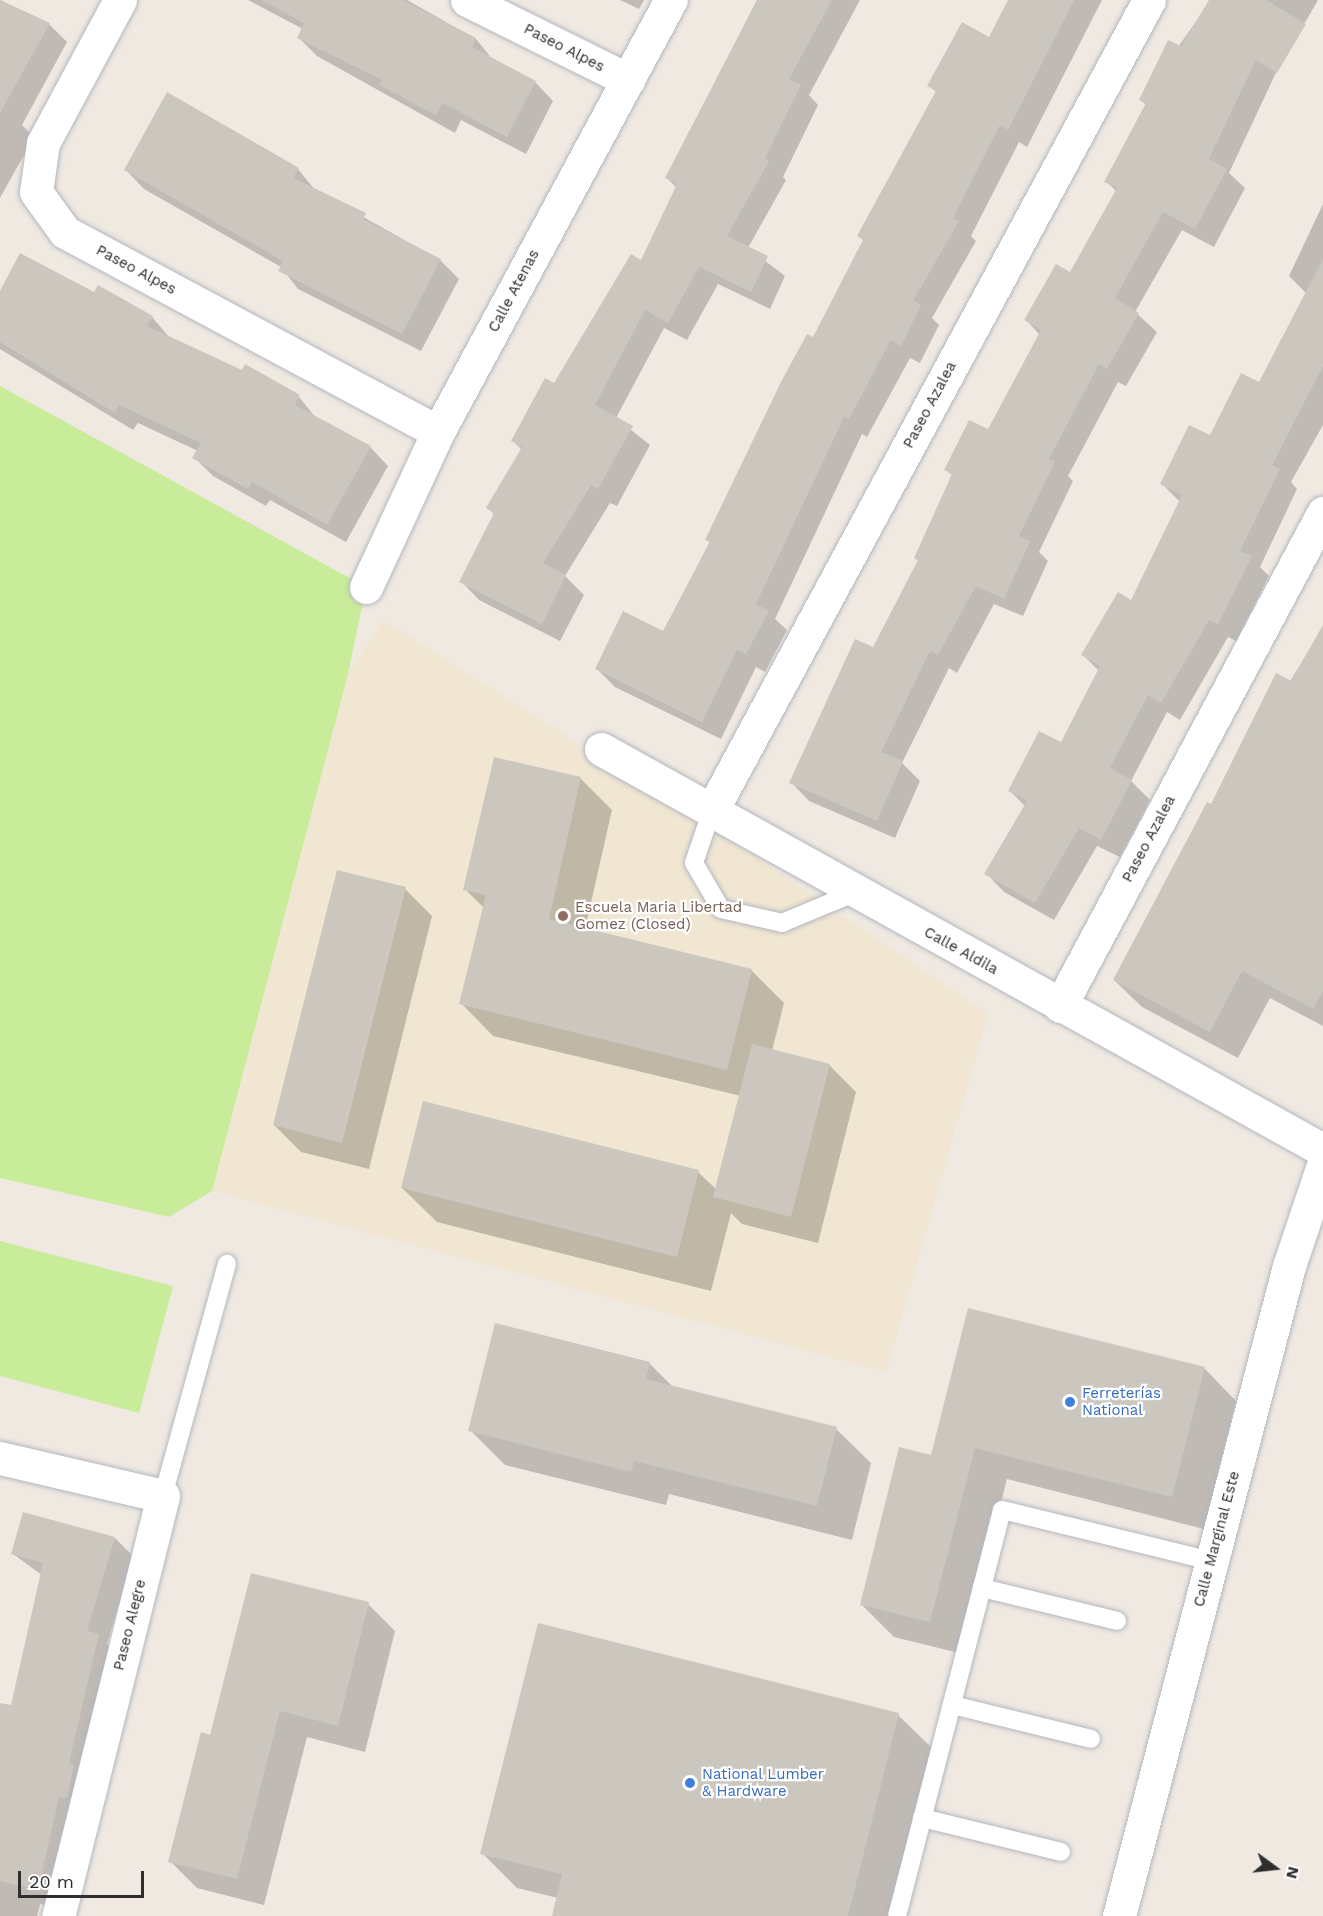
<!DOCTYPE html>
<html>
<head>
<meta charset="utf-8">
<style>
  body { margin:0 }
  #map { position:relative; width:1323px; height:1916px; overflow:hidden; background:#efe9e1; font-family:"Work Sans",sans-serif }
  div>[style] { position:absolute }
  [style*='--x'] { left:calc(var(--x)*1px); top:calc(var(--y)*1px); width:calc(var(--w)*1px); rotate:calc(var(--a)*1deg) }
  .education>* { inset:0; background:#f0e6d1 }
  .pitch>* { inset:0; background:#c9ec9a }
  .shadow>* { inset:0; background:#0003 }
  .building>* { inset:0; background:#cbc7bf }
  .roads { filter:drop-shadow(0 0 2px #b4b7c1) drop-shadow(0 0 2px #b4b7c1) }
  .service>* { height:18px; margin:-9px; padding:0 9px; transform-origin:9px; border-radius:9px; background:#fff }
  .minor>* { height:33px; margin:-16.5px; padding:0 16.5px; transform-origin:16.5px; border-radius:16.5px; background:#fff }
  .dots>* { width:16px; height:16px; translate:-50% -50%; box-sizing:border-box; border:3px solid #fff; border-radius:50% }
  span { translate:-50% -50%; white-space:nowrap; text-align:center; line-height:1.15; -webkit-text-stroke:4.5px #fff; paint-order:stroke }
  .street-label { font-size:15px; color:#2e2e2e }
  .education-label { font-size:15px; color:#785e54 }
  .left { translate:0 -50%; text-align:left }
  .shop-label { font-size:15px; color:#366cbe }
  .north { position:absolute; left:1245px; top:1838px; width:60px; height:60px; -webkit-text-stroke:4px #fff; paint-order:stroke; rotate:105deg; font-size:16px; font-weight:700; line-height:24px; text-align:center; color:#2e2e2e }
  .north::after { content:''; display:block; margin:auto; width:21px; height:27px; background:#2e2e2e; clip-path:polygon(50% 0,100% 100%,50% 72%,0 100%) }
  .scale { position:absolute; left:18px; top:1871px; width:126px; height:27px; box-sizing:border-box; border:3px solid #2e2e2e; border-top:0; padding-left:8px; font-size:18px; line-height:21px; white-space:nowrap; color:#2e2e2e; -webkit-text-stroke:4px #fff; paint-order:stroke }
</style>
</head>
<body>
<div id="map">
  <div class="education">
    <div style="clip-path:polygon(383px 620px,695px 817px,988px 1014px,886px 1372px,212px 1191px,348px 674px)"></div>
  </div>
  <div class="pitch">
    <div style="clip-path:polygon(0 386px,366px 587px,348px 674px,212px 1191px,169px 1217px,0 1178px)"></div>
    <div style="clip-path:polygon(0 1241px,173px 1286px,139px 1413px,0 1376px)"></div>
  </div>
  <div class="shadow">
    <div style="clip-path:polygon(0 0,49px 24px,67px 42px,22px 125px,34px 137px,0 198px)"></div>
    <div style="clip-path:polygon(248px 0,407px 0,476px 39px,493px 60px,535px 82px,553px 101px,526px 154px,461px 120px,455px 133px,317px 56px,299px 38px,303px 29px)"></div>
    <div style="clip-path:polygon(620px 0,644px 0,639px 9px)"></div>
    <div style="clip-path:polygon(757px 0,860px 0,809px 95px,818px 105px,783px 177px,786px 180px,748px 248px,785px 276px,770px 309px,718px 284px,687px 340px,664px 328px,616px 418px,650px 445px,617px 506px,610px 503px,565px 576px,584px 595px,560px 641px,479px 600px,461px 581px,495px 515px,488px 508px,522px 450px,513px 441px,641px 262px,677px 188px,667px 178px)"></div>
    <div style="clip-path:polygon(1010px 0,1102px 0,1027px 147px,1019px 142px,971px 236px,976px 241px,932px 318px,939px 325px,920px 363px,910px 358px,867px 437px,862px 434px,775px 619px,787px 630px,765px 672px,756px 667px,721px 739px,615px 687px,597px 669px,663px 633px,864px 241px,859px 236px,937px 93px,929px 85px,990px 40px)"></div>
    <div style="clip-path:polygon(1211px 0,1318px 0,1306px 21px,1273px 50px,1282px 60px,1229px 173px,1245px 188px,1214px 247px,1182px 230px,1135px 312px,1157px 332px,1126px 386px,1118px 382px,1068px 476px,1073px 481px,1039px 552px,1048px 561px,1023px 616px,994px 604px,957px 673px,949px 668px,902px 763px,920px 781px,895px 838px,809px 801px,791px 782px,873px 649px,919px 562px,915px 558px,953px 476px,946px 470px,988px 431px,1040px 335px,1026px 320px,1071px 274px,1117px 192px,1106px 181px,1146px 105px,1141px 100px)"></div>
    <div style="clip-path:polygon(298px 169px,315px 190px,440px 260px,459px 279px,421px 351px,298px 289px,281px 267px,144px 189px,126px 170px)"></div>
    <div style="clip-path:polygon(1323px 204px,1323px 425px,1291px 482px,1297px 489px,1260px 567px,1269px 576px,1236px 641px,1228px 637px,1180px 720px,1167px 712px,1131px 781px,1150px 800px,1120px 857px,1097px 846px,1054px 920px,1004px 892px,986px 873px,1025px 806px,1010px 791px,1062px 745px,1099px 671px,1083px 655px,1131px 602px,1180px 502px,1162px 484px,1260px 384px,1307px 294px,1289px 276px)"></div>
    <div style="clip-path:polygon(0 294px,95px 294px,152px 317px,169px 337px,242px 372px,246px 366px,299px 397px,316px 418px,370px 447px,388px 466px,346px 542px,270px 500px,266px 506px,213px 476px,194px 457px,198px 451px,138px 423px,133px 430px,0 349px)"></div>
    <div style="clip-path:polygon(1323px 628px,1323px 1026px,1270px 998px,1238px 1058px,1142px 1007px,1114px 980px,1212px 807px)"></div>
    <div style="clip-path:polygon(580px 778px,612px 810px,585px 929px,751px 970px,784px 1003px,772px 1051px,829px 1065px,856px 1092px,818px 1243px,742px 1224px,731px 1213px,711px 1291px,437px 1222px,402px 1188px,698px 1172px,717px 1190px,741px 1096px,493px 1036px,461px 1003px,485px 909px,465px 889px)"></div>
    <div style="clip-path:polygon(405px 889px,432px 916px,369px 1169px,301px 1152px,274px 1125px)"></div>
    <div style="clip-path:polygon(649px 1363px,673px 1387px,836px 1429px,871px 1463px,852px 1540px,669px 1494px,666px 1505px,505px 1465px,470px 1430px)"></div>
    <div style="clip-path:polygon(1204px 1368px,1236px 1401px,1204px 1529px,1007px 1479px,963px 1654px,894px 1637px,861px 1604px,932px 1457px)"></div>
    <div style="clip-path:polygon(24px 1514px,115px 1538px,133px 1556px,107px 1644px,117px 1654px,56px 1907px,40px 1904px,37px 1916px,0 1916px,0 1705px,12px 1707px,42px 1575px,13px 1554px)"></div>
    <div style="clip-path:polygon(368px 1604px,395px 1631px,365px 1752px,307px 1737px,264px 1905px,197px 1888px,170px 1861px,211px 1736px)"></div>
    <div style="clip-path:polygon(898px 1715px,933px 1749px,891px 1916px,553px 1916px,558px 1898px,517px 1888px,482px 1853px)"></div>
  </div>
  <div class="building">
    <div style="clip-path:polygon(0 0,50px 23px,0 113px)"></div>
    <div style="clip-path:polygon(261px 0,403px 0,476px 38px,472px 47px,536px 81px,507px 137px,443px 103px,436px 115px,379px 85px,382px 80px,297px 38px,304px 23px)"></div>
    <div style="clip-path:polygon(757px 0,832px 0,789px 79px,801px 85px,765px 158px,769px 161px,727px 236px,768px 256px,751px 292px,699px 267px,668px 323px,645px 310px,595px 405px,633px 426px,598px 489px,591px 485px,543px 563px,566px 575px,542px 624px,459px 582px,494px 513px,486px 508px,522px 447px,511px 441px,545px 378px,554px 383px,631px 254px,641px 260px,677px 184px,665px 178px)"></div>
    <div style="clip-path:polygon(1008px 0,1074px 0,1008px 130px,1000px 125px,953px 218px,959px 221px,913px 301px,921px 305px,901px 346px,891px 340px,849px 419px,844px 417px,756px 604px,769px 611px,746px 654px,737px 650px,702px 722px,595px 669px,623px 611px,663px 631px,710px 542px,705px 540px,781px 382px,807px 334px,813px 337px,863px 240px,857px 236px,936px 91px,927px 86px,962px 22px,989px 37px)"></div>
    <div style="clip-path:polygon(1209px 0,1266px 0,1306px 24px,1277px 73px,1256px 60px,1209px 159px,1227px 169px,1195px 229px,1163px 212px,1115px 298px,1139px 313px,1107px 369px,1099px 364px,1049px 459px,1055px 462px,1019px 536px,1030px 541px,1004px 599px,976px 586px,938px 655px,930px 651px,881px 752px,903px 761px,877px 821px,789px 783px,855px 639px,873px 647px,918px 560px,914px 558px,952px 474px,944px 470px,969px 420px,988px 429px,1041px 330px,1024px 320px,1056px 264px,1070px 272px,1117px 188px,1104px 182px,1146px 103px,1139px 100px,1168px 40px,1181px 46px)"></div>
    <div style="clip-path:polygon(167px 92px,299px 168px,293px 178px,366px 213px,363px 219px,441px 259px,402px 334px,278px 271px,283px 261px,124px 170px)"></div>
    <div style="clip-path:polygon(20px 253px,94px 292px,98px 285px,153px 316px,147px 326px,242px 370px,245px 364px,300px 395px,295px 405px,371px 446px,327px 525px,252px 482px,248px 489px,192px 458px,201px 443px,119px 405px,115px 413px,0 342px,0 291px)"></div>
    <div style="clip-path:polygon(1323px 259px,1323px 366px,1272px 465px,1280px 469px,1240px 551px,1252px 556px,1218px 624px,1209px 620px,1161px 703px,1148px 695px,1110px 768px,1132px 780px,1101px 840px,1079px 828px,1035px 903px,984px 874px,1027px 801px,1008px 791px,1039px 731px,1061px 742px,1100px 666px,1081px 655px,1118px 592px,1131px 600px,1182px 495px,1160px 484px,1189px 425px,1210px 435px,1241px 373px,1259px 382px)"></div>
    <div style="clip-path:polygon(1323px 625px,1323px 991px,1313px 1009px,1242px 971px,1210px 1032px,1113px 980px,1207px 802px,1211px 804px,1276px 673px,1291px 681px)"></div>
    <div style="clip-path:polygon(494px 757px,581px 777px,549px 919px,752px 969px,727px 1070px,459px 1004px,486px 895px,463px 890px)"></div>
    <div style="clip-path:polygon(337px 870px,406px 887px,342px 1143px,273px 1125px)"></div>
    <div style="clip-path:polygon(752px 1044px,830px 1064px,791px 1217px,713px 1197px)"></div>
    <div style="clip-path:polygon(423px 1101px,699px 1170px,677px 1257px,401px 1188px)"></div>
    <div style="clip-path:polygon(968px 1308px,1205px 1367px,1172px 1497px,975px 1448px,930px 1622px,860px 1605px,899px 1447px,931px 1455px)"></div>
    <div style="clip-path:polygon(495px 1323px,650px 1362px,646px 1379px,837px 1427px,817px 1506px,634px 1461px,631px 1472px,468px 1431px)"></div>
    <div style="clip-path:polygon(23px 1512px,115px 1537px,87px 1631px,99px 1634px,69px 1763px,74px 1764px,67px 1798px,59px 1797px,38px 1890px,0 1881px,0 1703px,11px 1705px,43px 1563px,11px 1554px)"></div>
    <div style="clip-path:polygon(251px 1573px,369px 1602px,338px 1726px,280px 1711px,237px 1879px,168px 1862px,201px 1732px,210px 1735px)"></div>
    <div style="clip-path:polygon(538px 1623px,899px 1713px,848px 1916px,552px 1916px,562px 1874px,480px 1854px)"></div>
  </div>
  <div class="roads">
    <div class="service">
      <div style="--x:712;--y:810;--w:56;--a:108.8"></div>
      <div style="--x:694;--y:863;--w:53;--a:59.6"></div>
      <div style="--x:721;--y:909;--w:63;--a:12.9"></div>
      <div style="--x:782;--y:923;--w:80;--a:-22.7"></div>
      <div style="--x:163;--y:1496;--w:241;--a:-74.6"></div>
      <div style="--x:982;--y:1588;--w:139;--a:13.7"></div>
      <div style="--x:952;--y:1705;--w:143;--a:13.7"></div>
      <div style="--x:922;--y:1818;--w:143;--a:13.7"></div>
      <div style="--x:897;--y:1916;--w:419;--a:-75.5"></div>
      <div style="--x:1002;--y:1510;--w:215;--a:13.7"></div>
    </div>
    <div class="minor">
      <div style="--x:120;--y:0;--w:162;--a:118.3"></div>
      <div style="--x:43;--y:143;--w:49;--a:98.1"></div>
      <div style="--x:36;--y:192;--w:49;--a:54.1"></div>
      <div style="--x:65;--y:232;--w:423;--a:28.2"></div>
      <div style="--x:467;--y:0;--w:180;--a:26.4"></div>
      <div style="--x:366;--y:587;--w:171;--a:-65.1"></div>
      <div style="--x:438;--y:432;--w:491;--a:-61.7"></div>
      <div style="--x:601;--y:749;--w:826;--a:29.05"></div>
      <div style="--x:712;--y:810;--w:920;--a:-61.65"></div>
      <div style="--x:1060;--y:1006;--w:559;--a:-61.92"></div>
      <div style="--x:0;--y:1458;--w:167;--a:13.1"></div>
      <div style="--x:163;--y:1496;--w:433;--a:104"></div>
      <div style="--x:1119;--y:1916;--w:672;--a:-75.34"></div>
      <div style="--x:1289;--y:1266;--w:107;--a:-71.4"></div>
    </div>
  </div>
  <div class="dots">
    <div style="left:563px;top:916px;background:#8d6e63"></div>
    <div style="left:1070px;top:1402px;background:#3f7fe0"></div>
    <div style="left:690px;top:1783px;background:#3f7fe0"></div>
  </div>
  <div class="street-label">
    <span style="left:564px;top:48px;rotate:27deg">Paseo Alpes</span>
    <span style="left:136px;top:270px;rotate:28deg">Paseo Alpes</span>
    <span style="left:514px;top:291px;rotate:-62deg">Calle Atenas</span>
    <span style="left:930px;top:405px;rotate:-62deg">Paseo Azalea</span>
    <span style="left:1149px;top:839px;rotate:-62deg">Paseo Azalea</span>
    <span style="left:961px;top:951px;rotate:29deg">Calle Aldila</span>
    <span style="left:1217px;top:1539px;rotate:-75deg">Calle Marginal Este</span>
    <span style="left:130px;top:1625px;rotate:-76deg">Paseo Alegre</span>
  </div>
  <div class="education-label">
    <span class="left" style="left:575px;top:916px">Escuela Maria Libertad<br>Gomez (Closed)</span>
  </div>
  <div class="shop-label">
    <span class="left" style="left:1082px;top:1402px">Ferreterías<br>National</span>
    <span class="left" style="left:702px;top:1783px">National Lumber<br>&amp; Hardware</span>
  </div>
  <div class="north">N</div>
  <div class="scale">20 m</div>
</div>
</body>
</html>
